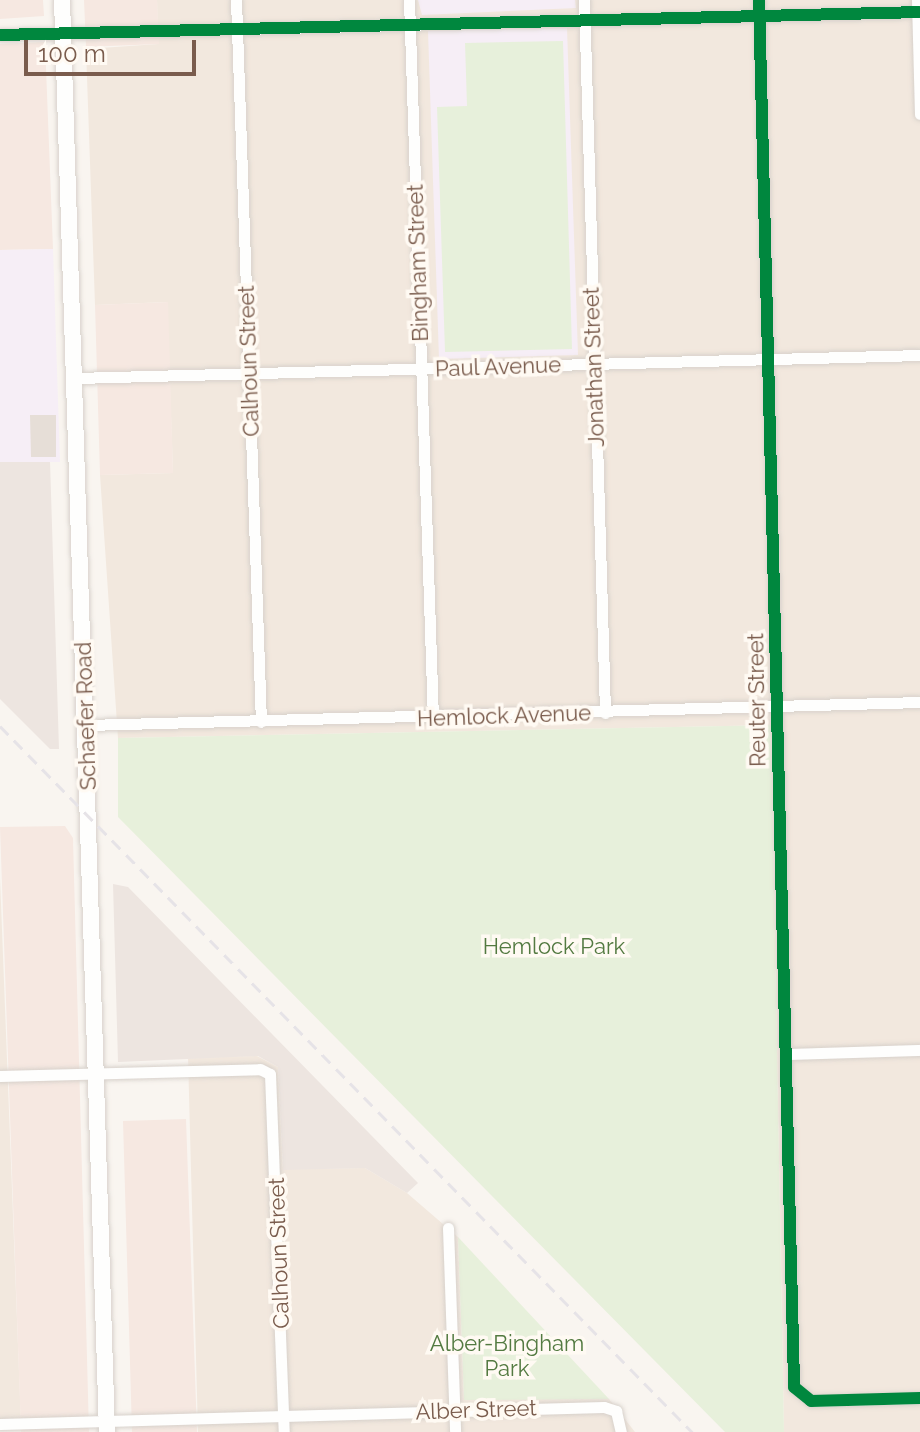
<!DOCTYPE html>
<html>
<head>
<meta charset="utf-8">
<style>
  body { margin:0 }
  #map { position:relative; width:920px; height:1432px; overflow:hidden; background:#f9f5f0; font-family:Raleway,sans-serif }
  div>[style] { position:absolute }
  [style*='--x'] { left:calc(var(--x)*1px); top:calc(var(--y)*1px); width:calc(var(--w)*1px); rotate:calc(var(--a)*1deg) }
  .residential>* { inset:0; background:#f2e8de }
  .commercial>* { inset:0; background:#f6e8e1 }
  .industrial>* { inset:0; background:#ede5e0 }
  .education>* { inset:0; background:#f6eef6 }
  .green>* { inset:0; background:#e7f0db }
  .building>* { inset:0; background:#e6ded7 }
  .roads { filter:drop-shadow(0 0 2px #d7d1cb) drop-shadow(0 0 2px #d7d1cb) }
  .minor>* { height:11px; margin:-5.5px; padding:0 5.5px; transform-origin:5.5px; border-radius:5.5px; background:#fefefd }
  .secondary>* { height:16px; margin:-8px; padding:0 8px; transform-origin:8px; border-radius:8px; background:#fefefd }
  .rail>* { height:3px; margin-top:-1.5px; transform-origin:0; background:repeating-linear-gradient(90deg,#e6e3e7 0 12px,transparent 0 20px) }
  .cycleway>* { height:12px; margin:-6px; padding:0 6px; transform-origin:6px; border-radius:6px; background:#00873e }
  span { translate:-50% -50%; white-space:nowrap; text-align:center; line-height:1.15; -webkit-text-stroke:7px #fffaf3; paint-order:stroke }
  .street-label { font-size:22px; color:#7a5c4d }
  .park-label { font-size:22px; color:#537a41 }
  .scale { position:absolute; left:24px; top:40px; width:172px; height:36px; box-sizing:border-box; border:4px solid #7a5c4d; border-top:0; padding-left:10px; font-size:24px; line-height:28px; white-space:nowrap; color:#7a5c4d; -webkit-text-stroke:6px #fffaf3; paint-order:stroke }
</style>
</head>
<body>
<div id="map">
  <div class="residential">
    <div style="clip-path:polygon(157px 0,920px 0,920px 1432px,784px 1432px,771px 725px,118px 738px,100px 475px,173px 473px,167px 302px,95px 305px,86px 49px,158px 44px)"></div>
    <div style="clip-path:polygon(0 878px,21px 1423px,0 1422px)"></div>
    <div style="clip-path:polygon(257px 1056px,278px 1067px,283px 1169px,365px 1168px,407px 1193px,458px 1237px,464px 1399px,609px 1399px,635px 1432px,198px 1432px,188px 1057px)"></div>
  </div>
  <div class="commercial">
    <div style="clip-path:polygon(0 0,43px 0,44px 16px,0 19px)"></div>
    <div style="clip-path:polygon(84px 0,157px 0,159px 44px,86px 47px)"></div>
    <div style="clip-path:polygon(45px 42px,53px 249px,0 250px,0 44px)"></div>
    <div style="clip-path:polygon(168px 302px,173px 473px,100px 475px,95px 305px)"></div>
    <div style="clip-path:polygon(65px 826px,73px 838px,89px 1432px,21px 1432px,0 827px)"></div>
    <div style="clip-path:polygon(186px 1119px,197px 1432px,132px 1432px,123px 1121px)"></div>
  </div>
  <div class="industrial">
    <div style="clip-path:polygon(0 462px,50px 462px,59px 749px,50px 749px,0 699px)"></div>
    <div style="clip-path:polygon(113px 884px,128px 887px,418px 1183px,407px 1193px,365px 1168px,283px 1170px,278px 1067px,258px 1056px,118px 1062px)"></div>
  </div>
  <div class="education">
    <div style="clip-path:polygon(418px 0,575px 0,576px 8px,422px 15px)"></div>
    <div style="clip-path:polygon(567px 28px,578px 355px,439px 359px,428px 31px)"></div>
    <div style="clip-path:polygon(53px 249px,60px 462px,0 462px,0 250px)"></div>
  </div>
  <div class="green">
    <div style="clip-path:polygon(563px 41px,572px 349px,445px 352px,437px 107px,467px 106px,465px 43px)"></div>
    <div style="clip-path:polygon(771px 725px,784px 1432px,725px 1432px,118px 817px,118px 738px)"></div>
    <div style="clip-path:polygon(458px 1237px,609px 1399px,464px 1400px)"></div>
  </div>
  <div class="building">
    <div style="clip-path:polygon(30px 415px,56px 415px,56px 457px,31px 457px)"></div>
  </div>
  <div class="roads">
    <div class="minor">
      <div style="--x:236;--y:0;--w:722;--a:88.02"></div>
      <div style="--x:409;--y:0;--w:718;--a:88.09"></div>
      <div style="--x:584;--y:0;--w:713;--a:88.31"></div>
      <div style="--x:759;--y:0;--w:1387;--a:88.55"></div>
      <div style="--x:794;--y:1387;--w:22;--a:39"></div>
      <div style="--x:811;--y:1401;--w:109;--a:-1.6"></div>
      <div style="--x:917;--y:0;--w:114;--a:88.5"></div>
      <div style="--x:0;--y:35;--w:920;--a:-1.43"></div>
      <div style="--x:76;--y:378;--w:844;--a:-1.56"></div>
      <div style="--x:87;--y:725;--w:833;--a:-1.58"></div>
      <div style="--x:786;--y:1054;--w:134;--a:-1.7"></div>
      <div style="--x:0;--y:1076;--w:260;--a:-1.5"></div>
      <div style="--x:260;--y:1069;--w:11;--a:27"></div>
      <div style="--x:270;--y:1074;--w:358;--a:87.8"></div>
      <div style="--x:448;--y:1228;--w:204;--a:88"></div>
      <div style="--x:0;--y:1424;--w:604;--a:-1.61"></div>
      <div style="--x:604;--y:1407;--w:13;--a:18"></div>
      <div style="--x:616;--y:1411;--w:22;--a:77"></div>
    </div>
    <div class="secondary">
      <div style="--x:62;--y:0;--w:1433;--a:88.2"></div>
    </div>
  </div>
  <div class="rail">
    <div style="--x:0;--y:726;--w:989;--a:45.57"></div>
  </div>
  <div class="cycleway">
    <div style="--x:759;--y:0;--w:1387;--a:88.55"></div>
    <div style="--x:794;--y:1387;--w:22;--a:39"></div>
    <div style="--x:811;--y:1401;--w:109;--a:-1.6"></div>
    <div style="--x:0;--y:35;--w:920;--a:-1.43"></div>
  </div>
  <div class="street-label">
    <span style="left:418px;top:263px;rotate:-92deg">Bingham Street</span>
    <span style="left:249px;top:361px;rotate:-92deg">Calhoun Street</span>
    <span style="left:498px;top:367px;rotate:-2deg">Paul Avenue</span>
    <span style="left:594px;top:367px;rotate:-92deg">Jonathan Street</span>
    <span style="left:757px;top:700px;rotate:-91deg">Reuter Street</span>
    <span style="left:86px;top:716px;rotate:-92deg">Schaefer Road</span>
    <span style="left:504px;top:716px;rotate:-2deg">Hemlock Avenue</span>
    <span style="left:279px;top:1253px;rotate:-92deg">Calhoun Street</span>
    <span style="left:476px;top:1410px;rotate:-2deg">Alber Street</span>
  </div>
  <div class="park-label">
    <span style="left:554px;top:947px">Hemlock Park</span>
    <span style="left:507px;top:1356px">Alber-Bingham<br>Park</span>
  </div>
  <div class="scale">100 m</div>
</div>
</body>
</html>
